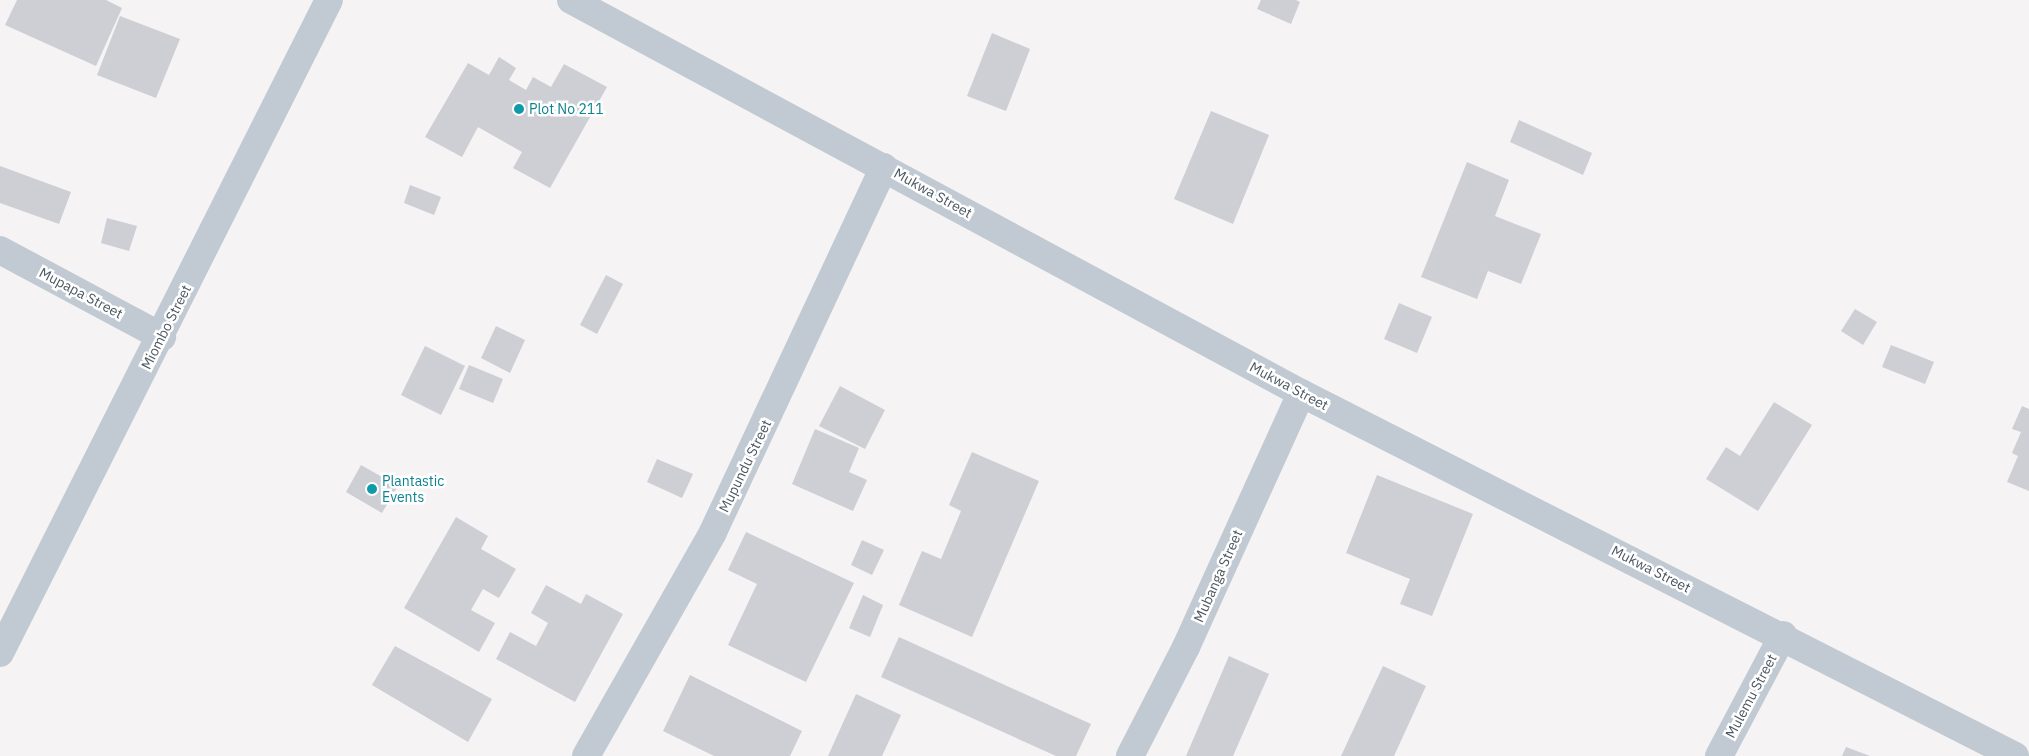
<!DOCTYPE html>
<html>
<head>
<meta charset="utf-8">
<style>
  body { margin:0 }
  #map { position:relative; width:2029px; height:756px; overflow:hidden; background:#f5f3f3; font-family:"IBM Plex Sans",sans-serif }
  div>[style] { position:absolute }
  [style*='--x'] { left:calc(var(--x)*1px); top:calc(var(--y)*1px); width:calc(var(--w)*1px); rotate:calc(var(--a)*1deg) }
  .building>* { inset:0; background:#cdcfd5 }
  .street>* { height:28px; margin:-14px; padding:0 14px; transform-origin:14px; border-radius:14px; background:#c1cad2 }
  .dots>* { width:14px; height:14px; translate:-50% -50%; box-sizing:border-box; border:2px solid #fff; border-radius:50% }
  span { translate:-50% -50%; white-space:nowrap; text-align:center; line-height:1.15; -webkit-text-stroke:5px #fff; paint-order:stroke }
  .culture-label { font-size:14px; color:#0d838f }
  .left { translate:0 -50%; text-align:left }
  .street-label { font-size:14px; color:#4a5661 }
</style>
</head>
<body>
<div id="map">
  <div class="building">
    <div style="clip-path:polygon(17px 0,106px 0,122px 8px,96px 66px,5px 25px)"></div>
    <div style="clip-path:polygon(1261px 0,1296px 0,1300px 2px,1291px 24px,1257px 9px)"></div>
    <div style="clip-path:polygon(120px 16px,180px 39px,156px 98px,97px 75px)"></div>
    <div style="clip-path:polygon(992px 33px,1030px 49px,1006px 111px,967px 96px)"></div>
    <div style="clip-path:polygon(499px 57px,516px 68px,509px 80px,526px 90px,533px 77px,551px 87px,564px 64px,607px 87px,550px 188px,513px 168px,522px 152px,478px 127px,462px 157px,425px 137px,468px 63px,489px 75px)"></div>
    <div style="clip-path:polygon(1211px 111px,1269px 135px,1233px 224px,1174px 199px)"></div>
    <div style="clip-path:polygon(1519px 120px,1592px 153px,1583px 175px,1510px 142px)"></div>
    <div style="clip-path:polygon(1467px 162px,1509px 180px,1495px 216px,1541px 234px,1521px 284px,1488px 271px,1477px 299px,1421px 277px)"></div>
    <div style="clip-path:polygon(0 166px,71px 192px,59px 224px,0 203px)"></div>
    <div style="clip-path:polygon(410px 185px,441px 197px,434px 215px,404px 203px)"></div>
    <div style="clip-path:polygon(107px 218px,137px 226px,129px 251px,101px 243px)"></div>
    <div style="clip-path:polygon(606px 275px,623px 284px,597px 334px,580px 325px)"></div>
    <div style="clip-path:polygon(1399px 303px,1432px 317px,1417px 353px,1384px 339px)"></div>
    <div style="clip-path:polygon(1855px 309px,1877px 322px,1863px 345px,1841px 331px)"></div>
    <div style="clip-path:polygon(496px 326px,525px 340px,510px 373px,481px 358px)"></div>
    <div style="clip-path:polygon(1891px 345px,1934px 362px,1925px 384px,1882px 367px)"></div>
    <div style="clip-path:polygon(425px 346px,465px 366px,441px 415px,401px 395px)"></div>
    <div style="clip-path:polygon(469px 365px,503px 379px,493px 403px,459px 389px)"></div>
    <div style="clip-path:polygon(840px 386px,885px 410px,865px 449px,819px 426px)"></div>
    <div style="clip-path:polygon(1774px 402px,1812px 425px,1758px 511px,1706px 479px,1726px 447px,1740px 456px)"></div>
    <div style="clip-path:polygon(2022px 406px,2029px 409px,2029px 491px,2007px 482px,2018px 456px,2012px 453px,2021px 432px,2012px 429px)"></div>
    <div style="clip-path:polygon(815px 429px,859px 448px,849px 472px,867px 480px,853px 511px,792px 484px)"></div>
    <div style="clip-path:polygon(972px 452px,1039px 481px,972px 637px,899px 605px,922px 551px,941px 559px,961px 511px,949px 505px)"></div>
    <div style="clip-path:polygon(657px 459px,693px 474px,682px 498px,647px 482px)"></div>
    <div style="clip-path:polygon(361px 465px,398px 486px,382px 513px,346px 492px)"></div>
    <div style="clip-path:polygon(1377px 475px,1473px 514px,1432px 616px,1400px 604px,1410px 579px,1346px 553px)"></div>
    <div style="clip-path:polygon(456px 517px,488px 536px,481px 549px,516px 569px,499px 598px,483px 589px,471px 610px,495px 623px,479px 652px,404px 608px)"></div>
    <div style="clip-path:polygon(746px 532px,854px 583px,806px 682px,728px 645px,757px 584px,728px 570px)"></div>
    <div style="clip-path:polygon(862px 540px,884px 550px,872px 575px,851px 565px)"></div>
    <div style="clip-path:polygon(546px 585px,581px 604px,586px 594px,623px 614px,575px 702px,496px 659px,510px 632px,536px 646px,548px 623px,531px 613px)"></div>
    <div style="clip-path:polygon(863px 595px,883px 605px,870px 637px,849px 628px)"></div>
    <div style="clip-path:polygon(899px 637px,1091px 724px,1076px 756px,1056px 756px,881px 677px)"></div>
    <div style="clip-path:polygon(395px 646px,492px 699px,468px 742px,372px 685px)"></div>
    <div style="clip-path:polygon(1229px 656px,1269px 674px,1233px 756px,1186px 756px)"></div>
    <div style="clip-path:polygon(1383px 666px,1426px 686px,1394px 756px,1341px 756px)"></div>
    <div style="clip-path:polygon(690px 675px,802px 731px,790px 756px,714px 756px,663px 731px)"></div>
    <div style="clip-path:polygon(856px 694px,901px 715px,882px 756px,828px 756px)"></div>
    <div style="clip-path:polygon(1846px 747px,1870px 756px,1842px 756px)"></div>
  </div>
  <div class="street">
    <div style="--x:571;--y:0;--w:829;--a:28.3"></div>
    <div style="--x:1301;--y:393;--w:801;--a:26.95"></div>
    <div style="--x:0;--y:250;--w:184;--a:28.2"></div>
    <div style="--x:0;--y:653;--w:731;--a:-63.26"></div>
    <div style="--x:586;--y:756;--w:257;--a:-60.4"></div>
    <div style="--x:713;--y:532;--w:403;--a:-64.9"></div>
    <div style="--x:1130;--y:756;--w:123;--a:-62.8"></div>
    <div style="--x:1186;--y:647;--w:279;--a:-65.6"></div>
    <div style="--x:1719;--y:756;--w:137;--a:-62.1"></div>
  </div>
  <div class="dots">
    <div style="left:519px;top:109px;background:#0f9aa8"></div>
    <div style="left:372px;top:489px;background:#0f9aa8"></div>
  </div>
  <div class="culture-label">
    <span class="left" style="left:529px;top:109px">Plot No 211</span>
    <span class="left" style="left:382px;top:489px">Plantastic<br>Events</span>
  </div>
  <div class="street-label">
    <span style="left:933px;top:193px;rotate:29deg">Mukwa Street</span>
    <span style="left:81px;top:293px;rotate:28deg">Mupapa Street</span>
    <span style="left:166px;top:327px;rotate:-63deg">Miombo Street</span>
    <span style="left:1289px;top:386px;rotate:28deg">Mukwa Street</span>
    <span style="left:745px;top:466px;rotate:-64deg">Mupundu Street</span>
    <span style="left:1651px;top:569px;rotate:27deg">Mukwa Street</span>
    <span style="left:1218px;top:576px;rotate:-66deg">Mubanga Street</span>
    <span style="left:1751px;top:696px;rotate:-62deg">Mulemu Street</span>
  </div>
</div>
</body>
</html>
